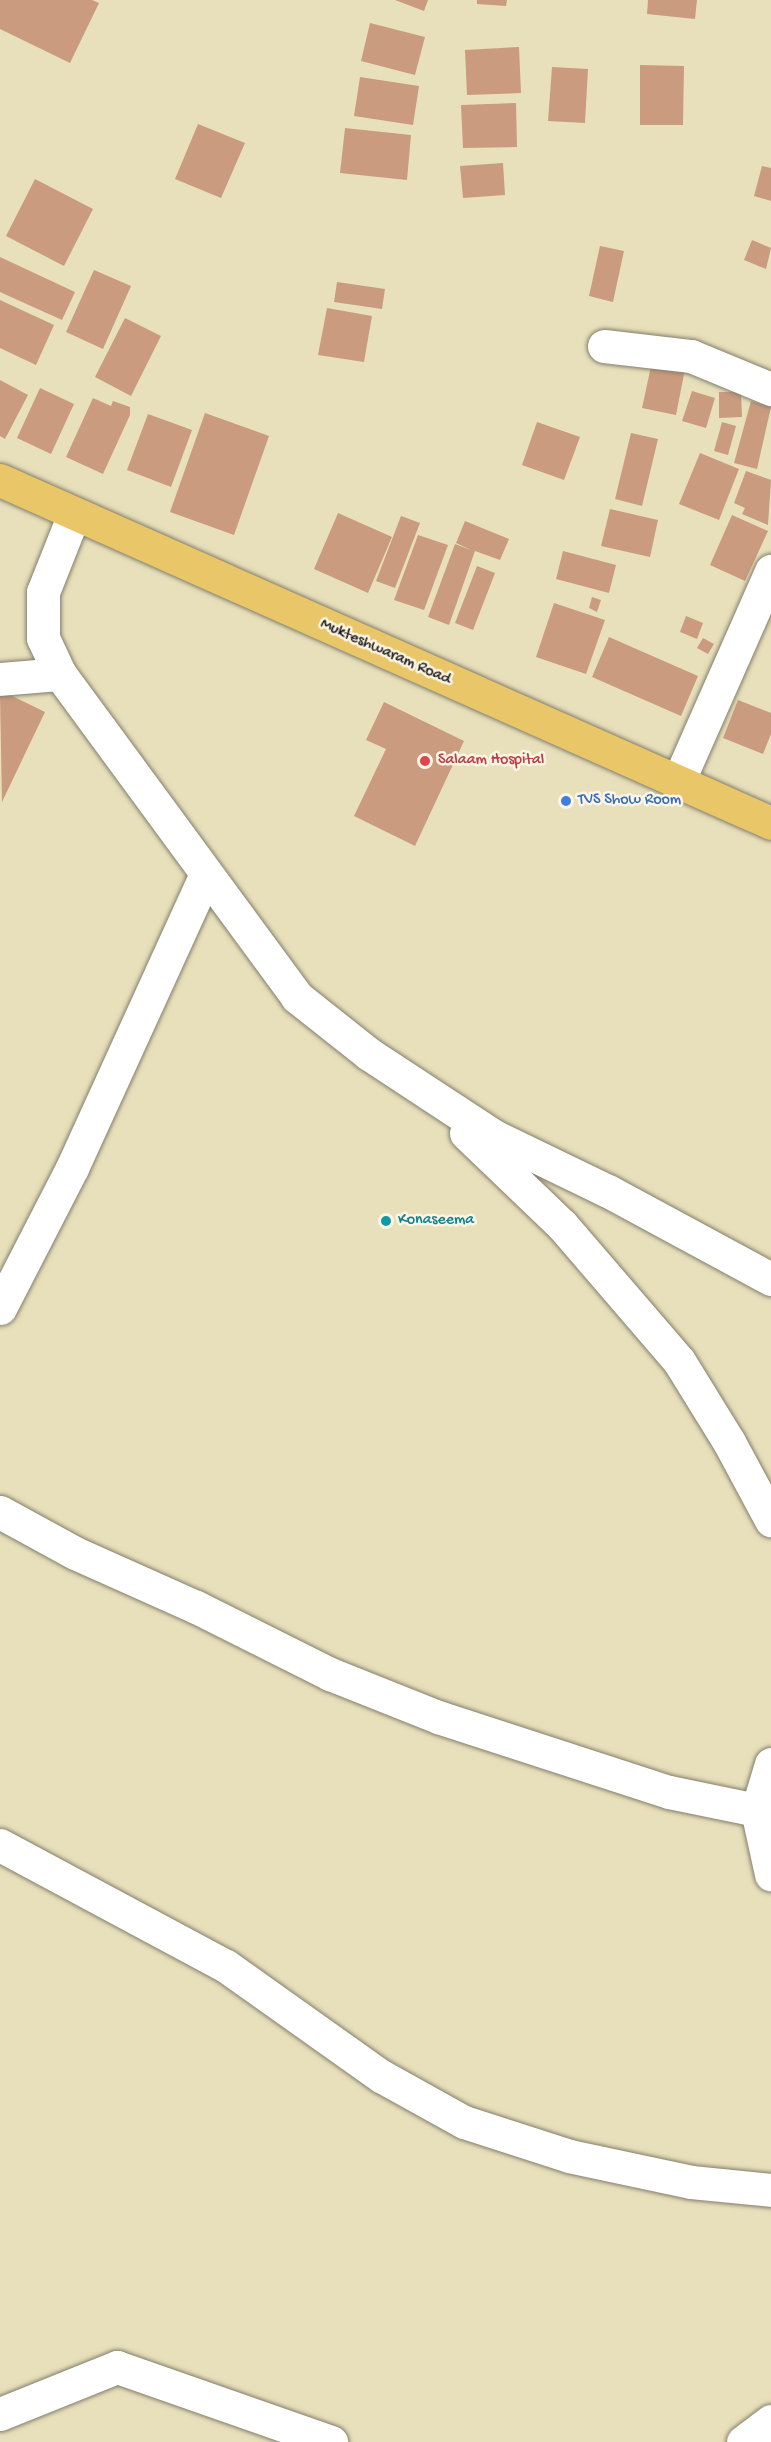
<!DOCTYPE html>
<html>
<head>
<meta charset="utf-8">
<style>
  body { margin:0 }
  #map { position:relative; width:771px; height:2442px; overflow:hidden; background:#e8e0bb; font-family:"Gochi Hand",sans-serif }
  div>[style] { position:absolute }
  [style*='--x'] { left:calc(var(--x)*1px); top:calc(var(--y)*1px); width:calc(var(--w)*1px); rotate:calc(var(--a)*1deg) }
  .building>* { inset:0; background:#ca9b7e }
  .roads { filter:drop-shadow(0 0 2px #827e6c) drop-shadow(0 0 2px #827e6c) }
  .street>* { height:33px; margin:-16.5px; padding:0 16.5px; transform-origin:16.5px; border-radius:16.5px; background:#fff }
  .primary>* { height:33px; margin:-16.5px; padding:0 16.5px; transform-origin:16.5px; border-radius:16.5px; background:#e9c769 }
  .dots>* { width:16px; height:16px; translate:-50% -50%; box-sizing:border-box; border:3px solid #fcf5e5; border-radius:50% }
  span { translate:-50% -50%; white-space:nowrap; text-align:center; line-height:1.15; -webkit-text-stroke:5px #fcf5e5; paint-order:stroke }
  .street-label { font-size:16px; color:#1c1c1c }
  .health-label { font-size:16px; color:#be3a42 }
  .left { translate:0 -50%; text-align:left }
  .shop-label { font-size:16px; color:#366cbe }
  .culture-label { font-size:16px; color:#0d838f }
</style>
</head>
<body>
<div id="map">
  <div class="building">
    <div style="clip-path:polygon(0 0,92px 0,99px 3px,70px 63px,0 29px)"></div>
    <div style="clip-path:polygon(395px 0,428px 0,424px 11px)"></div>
    <div style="clip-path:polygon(477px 0,507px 0,506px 6px,477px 4px)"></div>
    <div style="clip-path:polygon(648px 0,697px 0,695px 19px,647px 14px)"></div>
    <div style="clip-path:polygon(370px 23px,425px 37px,415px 75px,361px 61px)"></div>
    <div style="clip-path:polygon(519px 47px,521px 93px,467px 95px,465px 50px)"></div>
    <div style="clip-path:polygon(640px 65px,684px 66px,683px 125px,640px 125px)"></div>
    <div style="clip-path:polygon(552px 67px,588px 69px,585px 123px,548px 121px)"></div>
    <div style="clip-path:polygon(360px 77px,419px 86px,413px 125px,354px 116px)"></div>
    <div style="clip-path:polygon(516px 103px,517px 147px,463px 148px,461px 105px)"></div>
    <div style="clip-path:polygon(198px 124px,245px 143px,221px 198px,175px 179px)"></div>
    <div style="clip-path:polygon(345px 128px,411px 135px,407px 180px,340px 173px)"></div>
    <div style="clip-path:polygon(503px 163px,505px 195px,463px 198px,460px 166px)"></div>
    <div style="clip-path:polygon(762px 166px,771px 168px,771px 201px,754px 196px)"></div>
    <div style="clip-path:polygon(35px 179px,93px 209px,64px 266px,6px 236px)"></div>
    <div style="clip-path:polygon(752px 240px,771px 248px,766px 269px,744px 260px)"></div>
    <div style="clip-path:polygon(600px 246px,624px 251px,613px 302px,589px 296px)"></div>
    <div style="clip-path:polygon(0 257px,75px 292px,62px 320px,0 292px)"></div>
    <div style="clip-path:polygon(94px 270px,131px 286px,103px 349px,66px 332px)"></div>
    <div style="clip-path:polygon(337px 282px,385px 289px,382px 309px,334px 302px)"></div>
    <div style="clip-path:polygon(0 300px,54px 325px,36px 365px,0 348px)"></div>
    <div style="clip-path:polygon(327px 308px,372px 316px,364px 362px,318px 355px)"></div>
    <div style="clip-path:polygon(125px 318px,161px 336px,131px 396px,95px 377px)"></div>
    <div style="clip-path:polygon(653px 357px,686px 364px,676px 415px,642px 408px)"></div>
    <div style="clip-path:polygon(0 380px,28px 395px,5px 439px,0 436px)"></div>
    <div style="clip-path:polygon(40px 388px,74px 404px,51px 454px,17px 438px)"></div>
    <div style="clip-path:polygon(692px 391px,715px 398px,706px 428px,682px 421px)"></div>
    <div style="clip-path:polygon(719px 392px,741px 392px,742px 417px,719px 418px)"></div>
    <div style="clip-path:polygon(93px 398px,111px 406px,113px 401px,130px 407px,130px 415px,103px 474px,66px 457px)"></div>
    <div style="clip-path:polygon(751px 401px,771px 407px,757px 469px,734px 463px)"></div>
    <div style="clip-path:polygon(205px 413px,269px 436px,234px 535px,170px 512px)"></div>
    <div style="clip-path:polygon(148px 414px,192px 430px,171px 487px,127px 470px)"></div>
    <div style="clip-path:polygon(537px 422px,580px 437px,564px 480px,522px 465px)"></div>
    <div style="clip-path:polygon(722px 422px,736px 426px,728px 455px,714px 451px)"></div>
    <div style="clip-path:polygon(631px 433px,658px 439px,642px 506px,615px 499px)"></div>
    <div style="clip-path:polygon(700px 453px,739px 469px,719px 520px,679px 504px)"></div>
    <div style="clip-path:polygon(746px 471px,771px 480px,768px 525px,742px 514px,745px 508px,734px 503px)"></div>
    <div style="clip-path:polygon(610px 509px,658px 520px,650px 557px,601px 546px)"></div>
    <div style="clip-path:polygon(338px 513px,392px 537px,368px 593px,314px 569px)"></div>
    <div style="clip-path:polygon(732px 515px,768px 531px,745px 581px,710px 565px)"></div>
    <div style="clip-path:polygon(401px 516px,420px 523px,395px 588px,376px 581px)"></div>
    <div style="clip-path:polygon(465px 521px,509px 539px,500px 560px,475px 551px,449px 625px,428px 617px,455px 544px,471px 550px,456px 543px)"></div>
    <div style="clip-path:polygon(418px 535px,448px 545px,424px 610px,394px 600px)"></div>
    <div style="clip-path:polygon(563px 551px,616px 565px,609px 593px,556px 579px)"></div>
    <div style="clip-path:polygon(477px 566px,495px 573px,473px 630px,455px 623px)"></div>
    <div style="clip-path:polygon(592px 597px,601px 600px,597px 612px,589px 608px)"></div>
    <div style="clip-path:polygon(554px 603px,605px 620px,586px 674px,536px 657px)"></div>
    <div style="clip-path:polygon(686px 616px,703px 623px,697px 639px,680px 632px)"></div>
    <div style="clip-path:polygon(609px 637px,698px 676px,681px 716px,592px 677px)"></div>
    <div style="clip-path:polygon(703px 638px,714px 644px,708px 654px,697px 648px)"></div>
    <div style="clip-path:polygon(2px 691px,45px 712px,2px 802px,0 695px)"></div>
    <div style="clip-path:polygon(738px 700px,771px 713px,771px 734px,763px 754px,723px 738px)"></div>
    <div style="clip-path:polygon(384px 702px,464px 741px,415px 846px,354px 816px,386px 749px,366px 740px)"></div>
  </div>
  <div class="roads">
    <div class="street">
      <div style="--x:604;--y:346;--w:88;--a:6.6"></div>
      <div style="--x:691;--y:356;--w:87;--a:22.4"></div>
      <div style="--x:74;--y:514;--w:84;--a:111.7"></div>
      <div style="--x:43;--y:592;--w:46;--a:90"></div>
      <div style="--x:43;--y:638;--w:40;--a:65"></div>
      <div style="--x:60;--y:674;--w:401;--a:53.7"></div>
      <div style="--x:297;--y:997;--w:92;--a:38.4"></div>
      <div style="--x:369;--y:1054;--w:149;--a:33.3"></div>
      <div style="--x:494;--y:1136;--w:127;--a:25.8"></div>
      <div style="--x:608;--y:1191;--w:185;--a:28.4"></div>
      <div style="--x:0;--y:679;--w:60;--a:-4.8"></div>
      <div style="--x:678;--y:782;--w:231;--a:-66.2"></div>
      <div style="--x:466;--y:1133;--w:133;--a:43.8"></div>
      <div style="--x:562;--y:1225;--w:179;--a:49.3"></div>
      <div style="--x:679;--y:1361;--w:95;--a:58.3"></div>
      <div style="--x:729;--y:1442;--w:89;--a:61.7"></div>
      <div style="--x:0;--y:1308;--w:157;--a:-62.8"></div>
      <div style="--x:72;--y:1168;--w:323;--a:-65.5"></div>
      <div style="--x:0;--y:1512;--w:85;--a:28.7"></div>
      <div style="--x:75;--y:1553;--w:133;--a:24.1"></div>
      <div style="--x:196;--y:1607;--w:150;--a:26.6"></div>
      <div style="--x:330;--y:1674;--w:116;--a:21.7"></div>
      <div style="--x:438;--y:1717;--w:243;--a:18"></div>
      <div style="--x:669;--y:1792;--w:90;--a:11.6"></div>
      <div style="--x:771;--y:1764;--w:48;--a:106.9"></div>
      <div style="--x:757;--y:1810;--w:66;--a:77.7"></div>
      <div style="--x:0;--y:1845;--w:256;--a:28.2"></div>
      <div style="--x:226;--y:1966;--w:190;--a:35.4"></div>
      <div style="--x:381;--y:2076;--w:95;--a:29"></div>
      <div style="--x:464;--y:2122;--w:110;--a:17.9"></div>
      <div style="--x:569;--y:2156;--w:125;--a:12"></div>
      <div style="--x:691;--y:2182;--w:80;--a:5.7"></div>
      <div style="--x:0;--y:2414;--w:126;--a:-21.9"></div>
      <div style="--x:117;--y:2367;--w:227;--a:19.3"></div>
      <div style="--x:743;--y:2442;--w:35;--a:-37"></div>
    </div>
    <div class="primary">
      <div style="--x:0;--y:480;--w:844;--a:23.98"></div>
    </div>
  </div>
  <div class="dots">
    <div style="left:425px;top:761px;background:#e0444e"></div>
    <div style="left:566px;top:801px;background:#3f7fe0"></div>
    <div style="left:386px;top:1221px;background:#0f9aa8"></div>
  </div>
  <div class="street-label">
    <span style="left:385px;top:653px;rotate:24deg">Mukteshwaram Road</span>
  </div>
  <div class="health-label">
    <span class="left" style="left:438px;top:761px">Salaam Hospital</span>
  </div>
  <div class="shop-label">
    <span class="left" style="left:578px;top:801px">TVS Show Room</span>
  </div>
  <div class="culture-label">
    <span class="left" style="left:398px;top:1221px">Konaseema</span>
  </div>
</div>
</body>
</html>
